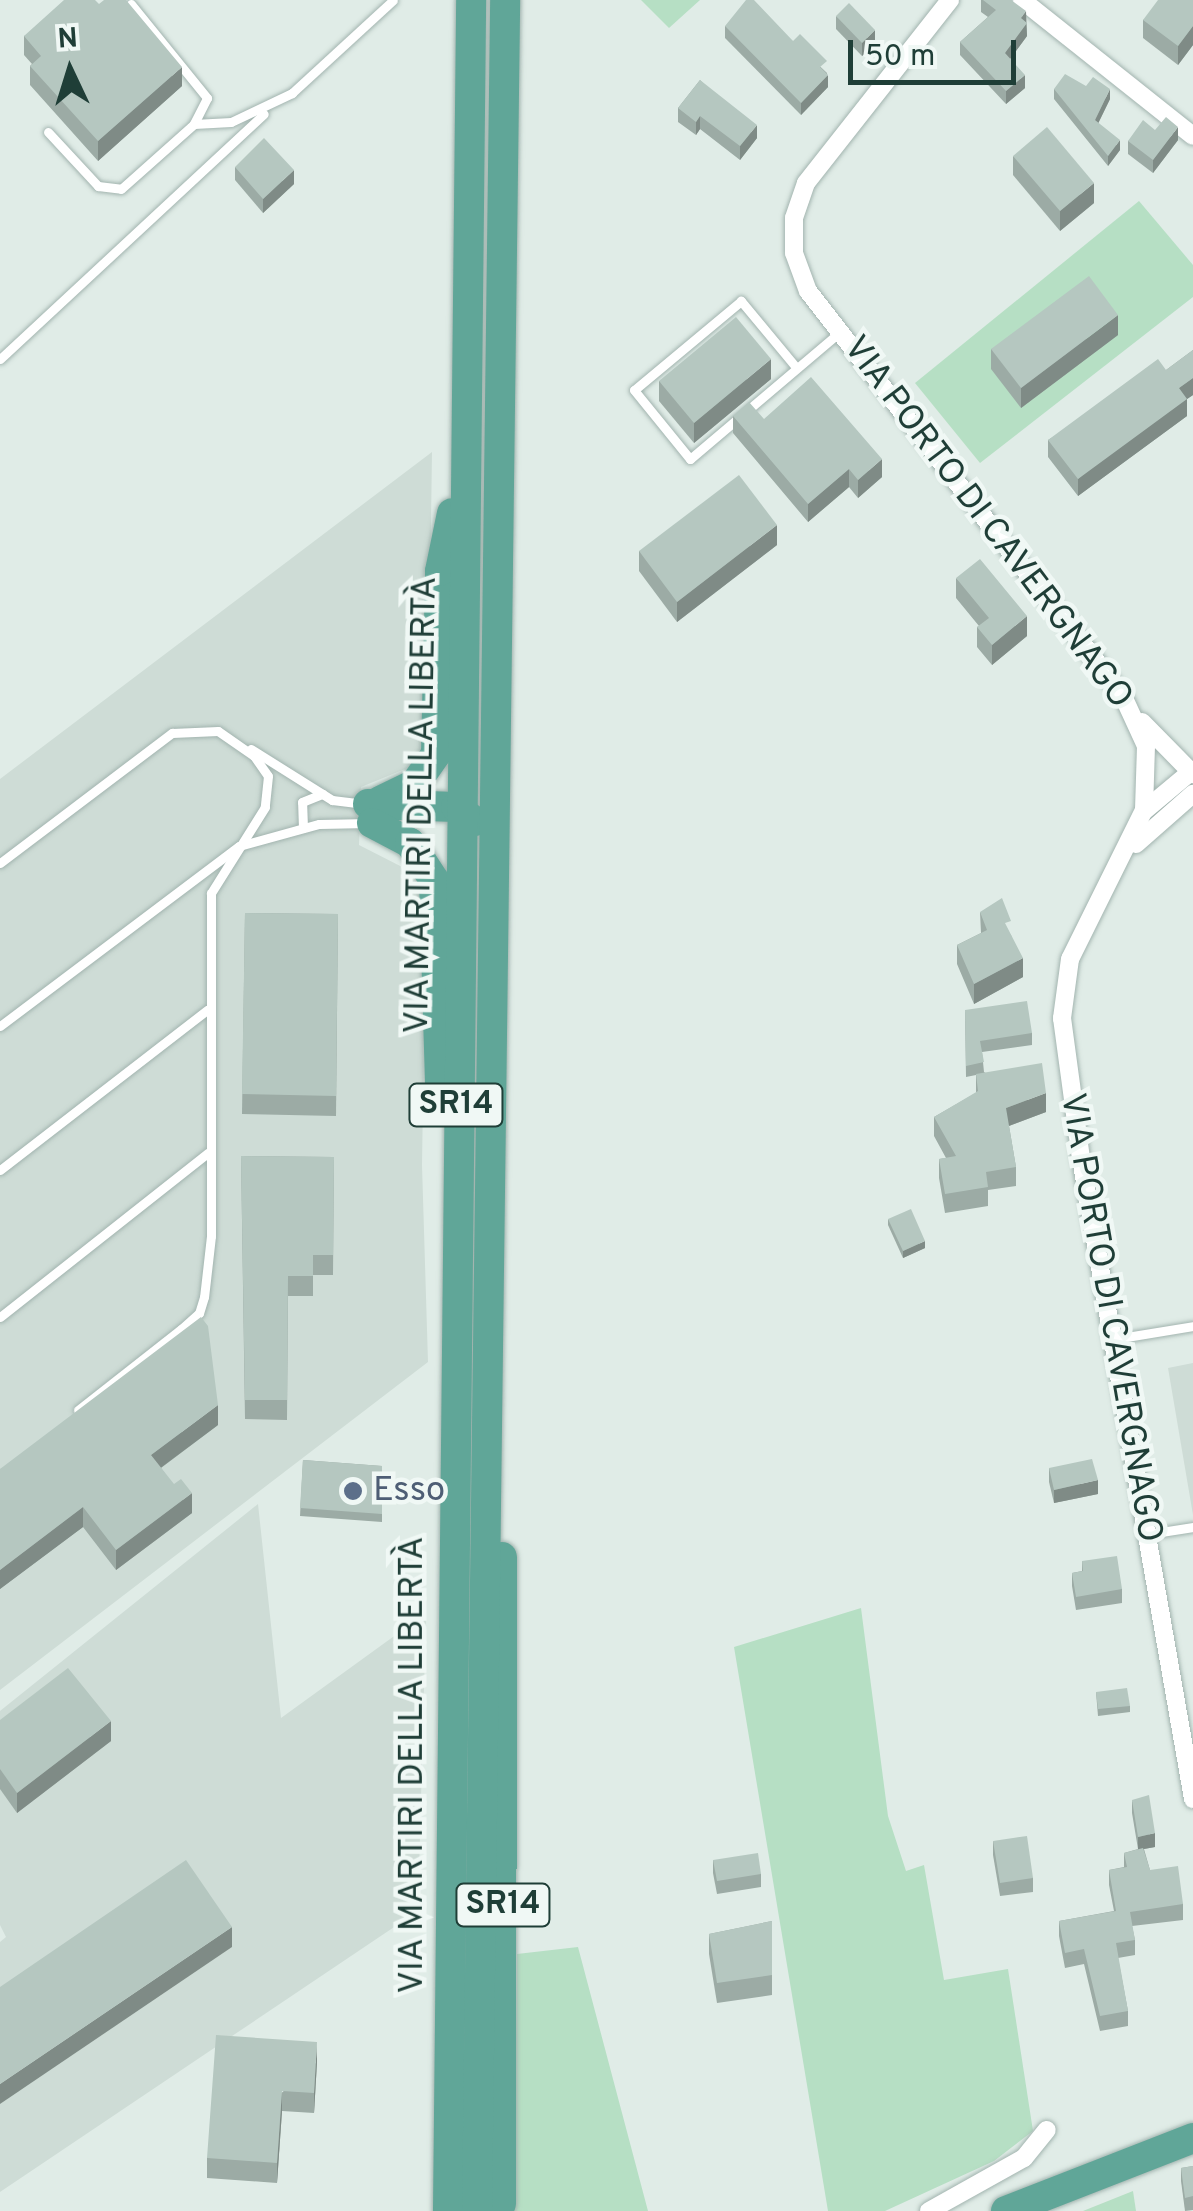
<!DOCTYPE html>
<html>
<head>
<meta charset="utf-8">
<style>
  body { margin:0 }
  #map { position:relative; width:1193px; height:2211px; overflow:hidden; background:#e0ece7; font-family:Overpass,sans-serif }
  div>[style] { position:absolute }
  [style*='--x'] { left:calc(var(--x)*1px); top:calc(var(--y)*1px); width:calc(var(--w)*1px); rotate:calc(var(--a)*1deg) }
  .built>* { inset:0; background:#cedcd6 }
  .green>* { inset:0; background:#b6dfc4 }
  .roads { filter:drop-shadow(0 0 2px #a2b4af) drop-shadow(0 0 2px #a2b4af) }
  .lane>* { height:9px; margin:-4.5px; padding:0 4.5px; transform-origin:4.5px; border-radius:4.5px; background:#fff }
  .street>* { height:18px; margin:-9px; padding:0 9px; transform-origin:9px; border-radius:9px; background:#fff }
  .primary>* { height:30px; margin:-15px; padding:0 15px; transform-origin:15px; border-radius:15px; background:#60a698 }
  .wall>* { inset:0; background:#9caba5 }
  .shaded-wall>* { inset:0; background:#7f8b86 }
  .building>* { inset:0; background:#b5c7c0 }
  .dots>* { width:28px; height:28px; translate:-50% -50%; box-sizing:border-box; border:5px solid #f0f8f5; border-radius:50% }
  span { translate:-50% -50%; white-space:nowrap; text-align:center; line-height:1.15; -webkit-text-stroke:9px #f0f8f5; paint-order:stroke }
  .shield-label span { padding:2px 8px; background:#f0f8f5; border:2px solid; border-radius:8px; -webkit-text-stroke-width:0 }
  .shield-label { font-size:32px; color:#1f3e37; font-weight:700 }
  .street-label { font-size:35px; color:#1f3e37 }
  .service-label { font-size:35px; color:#4e5e75 }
  .left { translate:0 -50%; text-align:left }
  .north { position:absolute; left:20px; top:20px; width:100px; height:100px; -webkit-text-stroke:8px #f0f8f5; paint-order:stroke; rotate:356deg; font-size:28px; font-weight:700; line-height:40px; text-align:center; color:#1f3e37 }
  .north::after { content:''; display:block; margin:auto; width:35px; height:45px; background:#1f3e37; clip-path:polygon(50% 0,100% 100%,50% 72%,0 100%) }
  .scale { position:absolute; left:848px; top:40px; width:168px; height:45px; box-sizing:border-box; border:5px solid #1f3e37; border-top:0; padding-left:12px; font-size:30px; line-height:35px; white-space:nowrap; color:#1f3e37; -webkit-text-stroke:8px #f0f8f5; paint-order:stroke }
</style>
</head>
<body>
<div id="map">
  <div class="built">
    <div style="clip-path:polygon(432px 452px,428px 736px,410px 767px,361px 787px,359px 845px,408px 870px,426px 904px,422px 1165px,428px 1362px,0 1690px,0 779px)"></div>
    <div style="clip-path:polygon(1193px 1363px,1193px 1515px,1168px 1368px)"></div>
    <div style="clip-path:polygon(258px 1504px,281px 1718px,426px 1613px,418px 1911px,0 2192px,0 1942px,6px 1937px,0 1925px,0 1711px)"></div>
  </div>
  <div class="green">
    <div style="clip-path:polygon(641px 0,700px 0,669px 28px)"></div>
    <div style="clip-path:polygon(1139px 201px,1193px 265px,1193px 297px,980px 463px,915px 383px)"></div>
    <div style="clip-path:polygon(861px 1608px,888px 1816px,906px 1871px,924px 1865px,944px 1980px,1008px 1969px,1033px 2131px,994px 2161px,885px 2211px,828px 2211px,734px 1647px)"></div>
    <div style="clip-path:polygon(578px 1947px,648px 2211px,489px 2211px,514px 2202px,517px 1954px)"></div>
    <div style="clip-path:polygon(1133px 2191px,1136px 2211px,1083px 2211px)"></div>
  </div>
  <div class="roads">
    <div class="lane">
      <div style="--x:131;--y:4;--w:121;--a:51"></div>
      <div style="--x:207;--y:98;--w:29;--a:117"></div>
      <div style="--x:48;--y:132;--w:74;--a:47.2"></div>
      <div style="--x:98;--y:186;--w:23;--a:7"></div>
      <div style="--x:121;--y:189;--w:98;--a:-41.7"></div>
      <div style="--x:194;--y:124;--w:37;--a:-3"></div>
      <div style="--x:231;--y:122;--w:68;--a:-25.4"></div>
      <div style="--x:292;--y:93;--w:137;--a:-42.6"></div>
      <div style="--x:0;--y:359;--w:360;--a:-42.9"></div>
      <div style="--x:795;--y:366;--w:85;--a:-129.7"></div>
      <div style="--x:741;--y:301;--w:139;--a:140.2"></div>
      <div style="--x:634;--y:390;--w:89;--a:50.9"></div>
      <div style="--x:690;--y:459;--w:197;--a:-40.3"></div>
      <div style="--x:251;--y:749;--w:96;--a:32.2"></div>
      <div style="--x:332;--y:800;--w:33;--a:7"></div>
      <div style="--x:303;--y:828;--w:26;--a:-92"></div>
      <div style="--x:302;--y:802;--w:22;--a:-22"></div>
      <div style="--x:0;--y:863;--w:216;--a:-37.1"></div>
      <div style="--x:172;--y:733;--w:46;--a:-2.5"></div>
      <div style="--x:218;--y:731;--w:44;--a:34.8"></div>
      <div style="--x:254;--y:756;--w:24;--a:55"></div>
      <div style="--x:268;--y:776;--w:31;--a:96"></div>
      <div style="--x:265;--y:807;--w:102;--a:122.1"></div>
      <div style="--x:211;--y:893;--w:343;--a:90"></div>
      <div style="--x:211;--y:1236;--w:61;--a:96.5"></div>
      <div style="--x:204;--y:1297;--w:17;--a:107"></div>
      <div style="--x:199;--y:1313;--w:24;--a:138"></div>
      <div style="--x:181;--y:1329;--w:131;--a:141.8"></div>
      <div style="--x:0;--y:1026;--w:299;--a:-37"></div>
      <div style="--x:239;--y:846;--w:83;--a:-15.4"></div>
      <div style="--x:319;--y:824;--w:50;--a:-1.1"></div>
      <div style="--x:0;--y:1170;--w:262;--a:-37.7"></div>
      <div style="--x:0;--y:1317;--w:265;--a:-38.3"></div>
      <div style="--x:1114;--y:1339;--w:80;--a:-9.3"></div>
      <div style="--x:1148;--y:1534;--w:46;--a:-8.8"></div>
    </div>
    <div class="street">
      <div style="--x:950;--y:0;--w:233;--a:128.2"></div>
      <div style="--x:806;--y:183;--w:37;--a:109"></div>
      <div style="--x:794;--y:218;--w:35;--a:90"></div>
      <div style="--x:794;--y:253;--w:40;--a:69.8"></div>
      <div style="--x:808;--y:291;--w:513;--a:52.13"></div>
      <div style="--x:1123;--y:696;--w:55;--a:65.3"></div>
      <div style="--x:1146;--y:746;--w:64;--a:91.8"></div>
      <div style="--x:1144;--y:810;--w:166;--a:116.4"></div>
      <div style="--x:1070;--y:959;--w:60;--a:97.7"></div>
      <div style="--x:1062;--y:1018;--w:142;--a:82.3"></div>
      <div style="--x:1081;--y:1159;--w:650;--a:80.07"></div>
      <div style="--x:1022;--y:0;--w:218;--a:38.5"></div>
      <div style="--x:1142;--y:722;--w:73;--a:45.6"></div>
      <div style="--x:1144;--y:811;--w:64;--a:-39.9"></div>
      <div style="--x:1136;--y:844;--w:76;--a:-41.3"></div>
      <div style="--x:929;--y:2211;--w:109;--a:-29.2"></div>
      <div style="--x:1024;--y:2158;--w:36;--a:-51"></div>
    </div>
    <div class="primary">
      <div style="--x:380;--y:801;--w:39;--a:-26"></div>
      <div style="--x:415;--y:784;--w:37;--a:-55"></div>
      <div style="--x:436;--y:754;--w:183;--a:-88.7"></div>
      <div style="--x:440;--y:571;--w:59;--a:-78.3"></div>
      <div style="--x:368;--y:804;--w:88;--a:2"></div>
      <div style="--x:456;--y:807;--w:23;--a:38"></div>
      <div style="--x:372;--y:823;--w:43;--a:27.8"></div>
      <div style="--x:410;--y:843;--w:44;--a:57"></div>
      <div style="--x:434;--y:880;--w:203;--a:88.3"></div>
      <div style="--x:501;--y:2204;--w:647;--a:-89.91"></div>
      <div style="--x:448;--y:2211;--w:2211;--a:-89.4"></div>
      <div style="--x:477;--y:2211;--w:2211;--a:-89.27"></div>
      <div style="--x:1006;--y:2211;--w:201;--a:-21.3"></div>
    </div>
  </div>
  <div class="wall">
    <div style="clip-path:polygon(981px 0,1011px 0,1026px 22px,1027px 36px,1010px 59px,1025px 88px,1006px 104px,960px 55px,960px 42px,988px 17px,981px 12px)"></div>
    <div style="clip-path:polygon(1193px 0,1193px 45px,1178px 65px,1143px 38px,1143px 20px)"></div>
    <div style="clip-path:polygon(99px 4px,182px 86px,98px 161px,30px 85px,30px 66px,32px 64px,24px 55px,24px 36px)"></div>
    <div style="clip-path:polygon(836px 16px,875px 44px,862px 56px,836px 29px)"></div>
    <div style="clip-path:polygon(725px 26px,793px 41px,827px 73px,828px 87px,801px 115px,725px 38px)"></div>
    <div style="clip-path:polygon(700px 80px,757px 138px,740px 160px,700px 129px,696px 135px,678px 122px,678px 108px)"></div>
    <div style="clip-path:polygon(1054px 89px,1110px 99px,1098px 123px,1120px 150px,1108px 166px,1054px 99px)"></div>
    <div style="clip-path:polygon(1155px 130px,1178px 140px,1153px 173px,1128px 154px,1128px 141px)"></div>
    <div style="clip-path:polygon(1013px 156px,1094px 203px,1060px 231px,1013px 175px)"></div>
    <div style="clip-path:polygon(235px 167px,294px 184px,263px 213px,235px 180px)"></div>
    <div style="clip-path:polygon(1118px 335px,1021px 408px,991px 369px,991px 349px)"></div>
    <div style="clip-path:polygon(1193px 350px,1193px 395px,1187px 399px,1187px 416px,1078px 496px,1048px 457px,1048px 440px,1166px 370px)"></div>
    <div style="clip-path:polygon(771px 379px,694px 443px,659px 401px,659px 381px)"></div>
    <div style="clip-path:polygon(733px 416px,764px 419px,882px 477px,858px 498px,849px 487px,808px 522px,733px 433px)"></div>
    <div style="clip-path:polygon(777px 545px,677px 622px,639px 571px,639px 551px)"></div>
    <div style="clip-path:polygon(956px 578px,1027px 636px,992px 665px,977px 647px,977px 627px,979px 626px,956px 598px)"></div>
    <div style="clip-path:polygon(980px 912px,1011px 935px,1023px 977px,974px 1004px,957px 964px,957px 945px,981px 933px)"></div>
    <div style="clip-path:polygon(245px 913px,338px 914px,336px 1116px,242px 1114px)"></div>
    <div style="clip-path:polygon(965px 1010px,1032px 1033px,1032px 1045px,982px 1052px,984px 1072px,1046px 1112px,1009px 1126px,1016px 1167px,1016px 1186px,988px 1190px,988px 1206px,945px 1213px,939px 1178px,939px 1159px,946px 1158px,934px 1136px,934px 1117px,976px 1093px,976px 1075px,966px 1077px)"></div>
    <div style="clip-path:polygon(241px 1156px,334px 1157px,333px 1275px,313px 1275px,313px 1296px,288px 1296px,287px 1420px,245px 1419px)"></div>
    <div style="clip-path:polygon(888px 1219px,925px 1248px,903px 1258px,888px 1225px)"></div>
    <div style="clip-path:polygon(218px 1425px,161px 1468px,192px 1513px,116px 1570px,83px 1527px,0 1589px,0 1469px)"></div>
    <div style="clip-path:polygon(303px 1460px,382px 1466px,382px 1522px,300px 1516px)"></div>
    <div style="clip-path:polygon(1049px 1468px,1098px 1494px,1054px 1503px,1049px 1482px)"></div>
    <div style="clip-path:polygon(1082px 1561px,1122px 1589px,1122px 1603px,1076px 1610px,1072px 1586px,1072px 1573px,1082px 1571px)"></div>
    <div style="clip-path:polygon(1096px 1692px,1130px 1706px,1130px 1712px,1098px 1716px)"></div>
    <div style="clip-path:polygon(0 1720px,111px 1741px,17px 1813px,0 1789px)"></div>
    <div style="clip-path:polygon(1132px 1800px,1155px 1847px,1144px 1849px,1150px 1870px,1183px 1904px,1183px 1920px,1132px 1926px,1135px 1940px,1135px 1955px,1118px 1958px,1128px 2011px,1128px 2026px,1100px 2031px,1084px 1964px,1065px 1968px,1059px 1936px,1059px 1921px,1114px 1911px,1109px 1885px,1109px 1870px,1124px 1867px,1124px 1853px,1138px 1849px,1132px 1813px)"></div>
    <div style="clip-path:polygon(993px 1841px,1033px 1878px,1033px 1892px,1000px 1896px,993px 1855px)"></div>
    <div style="clip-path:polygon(713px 1860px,761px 1874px,761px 1887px,717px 1894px,713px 1873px)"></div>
    <div style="clip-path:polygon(772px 1921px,772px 1995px,717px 2003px,709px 1954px,709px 1934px)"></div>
    <div style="clip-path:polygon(317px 2062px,314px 2113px,282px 2111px,277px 2183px,207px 2178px,207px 2158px)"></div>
    <div style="clip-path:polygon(1193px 2166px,1193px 2210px,1185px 2211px,1181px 2181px,1181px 2168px)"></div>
  </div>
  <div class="shaded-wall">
    <div style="clip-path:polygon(1026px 11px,1027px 36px,1005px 66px,1005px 53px,1021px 18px)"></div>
    <div style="clip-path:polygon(1193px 26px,1193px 45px,1178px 65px,1178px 46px)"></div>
    <div style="clip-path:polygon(875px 30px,875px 44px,862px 56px,862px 43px)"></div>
    <div style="clip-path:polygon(182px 67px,182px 86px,98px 161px,98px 141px)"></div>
    <div style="clip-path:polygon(828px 75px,828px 87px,801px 115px,801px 103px)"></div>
    <div style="clip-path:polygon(1025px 75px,1025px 88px,1006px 104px,1006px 91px)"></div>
    <div style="clip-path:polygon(1110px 89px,1110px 99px,1095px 130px,1095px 120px)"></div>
    <div style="clip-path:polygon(700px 116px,700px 129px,696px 135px,696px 122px)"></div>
    <div style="clip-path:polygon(757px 125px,757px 138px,740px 160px,740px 146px)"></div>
    <div style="clip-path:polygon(1178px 127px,1178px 140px,1153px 173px,1153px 160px)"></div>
    <div style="clip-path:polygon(1120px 140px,1120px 150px,1108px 166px,1108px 156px)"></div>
    <div style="clip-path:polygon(294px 170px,294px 184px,263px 213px,263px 199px)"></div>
    <div style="clip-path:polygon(1094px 183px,1094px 203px,1060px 231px,1060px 211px)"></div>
    <div style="clip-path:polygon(1118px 315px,1118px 335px,1021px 408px,1021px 388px)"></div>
    <div style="clip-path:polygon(771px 359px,771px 379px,694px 443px,694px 423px)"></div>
    <div style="clip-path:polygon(1193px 378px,1193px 395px,1187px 399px,1187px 416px,1078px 496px,1078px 479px,1179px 388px)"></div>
    <div style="clip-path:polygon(882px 459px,882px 477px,858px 498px,858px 480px)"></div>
    <div style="clip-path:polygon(849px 469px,849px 487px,808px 522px,808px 504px)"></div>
    <div style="clip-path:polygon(777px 525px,777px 545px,677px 622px,677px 602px)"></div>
    <div style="clip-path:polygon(1027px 616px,1027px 636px,992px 665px,992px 645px)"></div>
    <div style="clip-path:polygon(1023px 958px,1023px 977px,974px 1004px,974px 984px)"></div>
    <div style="clip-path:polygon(1046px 1093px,1046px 1112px,1006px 1127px,1006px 1108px)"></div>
    <div style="clip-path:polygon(925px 1241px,925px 1248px,903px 1258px,903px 1251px)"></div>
    <div style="clip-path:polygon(218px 1405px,218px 1425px,151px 1475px,151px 1455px)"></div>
    <div style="clip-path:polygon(1098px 1480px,1098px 1494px,1054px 1503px,1054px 1490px)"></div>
    <div style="clip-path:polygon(192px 1493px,192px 1513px,116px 1570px,116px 1550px)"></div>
    <div style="clip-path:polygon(83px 1507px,83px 1527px,0 1589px,0 1570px)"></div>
    <div style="clip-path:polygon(111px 1721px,111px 1741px,17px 1813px,17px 1793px)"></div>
    <div style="clip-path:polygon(1155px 1833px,1155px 1847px,1138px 1850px,1138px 1837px)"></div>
    <div style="clip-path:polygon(232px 1927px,232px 1947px,0 2104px,0 2084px)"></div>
    <div style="clip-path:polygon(317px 2042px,317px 2062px,314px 2113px,314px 2093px)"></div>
    <div style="clip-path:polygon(282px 2091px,282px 2111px,277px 2183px,277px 2163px)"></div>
  </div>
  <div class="building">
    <div style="clip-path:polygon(64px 0,95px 0,99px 4px,104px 0,126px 0,182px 67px,98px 141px,30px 66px,41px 56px,24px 36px)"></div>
    <div style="clip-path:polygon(746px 0,754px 0,793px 41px,800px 34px,827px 61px,820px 67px,828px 75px,801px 103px,725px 26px)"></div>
    <div style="clip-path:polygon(983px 0,1011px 0,1026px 11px,1021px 18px,1027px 23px,1005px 53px,1025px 75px,1006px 91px,960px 42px,996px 10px)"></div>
    <div style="clip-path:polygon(1158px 0,1193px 0,1193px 26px,1178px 46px,1143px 20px)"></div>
    <div style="clip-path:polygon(849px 3px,875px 30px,862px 43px,836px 16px)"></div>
    <div style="clip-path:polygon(1065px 74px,1086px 86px,1093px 77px,1110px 89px,1095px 120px,1120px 140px,1108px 156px,1054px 89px)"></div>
    <div style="clip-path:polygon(700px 80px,757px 125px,740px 146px,700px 116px,696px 122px,678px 108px)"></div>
    <div style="clip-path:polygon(1166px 117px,1178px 127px,1153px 160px,1128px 141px,1143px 120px,1155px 130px)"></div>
    <div style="clip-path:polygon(1047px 127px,1094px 183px,1060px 211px,1013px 156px)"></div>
    <div style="clip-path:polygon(264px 138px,294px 170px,263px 199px,235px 167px)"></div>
    <div style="clip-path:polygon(1089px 276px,1118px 315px,1021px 388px,991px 349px)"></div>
    <div style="clip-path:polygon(736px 317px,771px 359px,694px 423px,659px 381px)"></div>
    <div style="clip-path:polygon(1193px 350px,1193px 378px,1179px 388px,1187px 399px,1078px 479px,1048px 440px,1158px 359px,1166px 370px)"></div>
    <div style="clip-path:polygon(811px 377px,882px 459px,858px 480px,849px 469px,808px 504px,733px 416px,749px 402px,764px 419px)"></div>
    <div style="clip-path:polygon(739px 475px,777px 525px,677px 602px,639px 551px)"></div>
    <div style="clip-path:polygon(980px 559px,1027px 616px,992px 645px,977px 627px,989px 618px,956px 578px)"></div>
    <div style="clip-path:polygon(1002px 898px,1011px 921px,1005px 923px,1023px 958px,974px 984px,957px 945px,987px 930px,980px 912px)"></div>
    <div style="clip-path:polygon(245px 913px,338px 914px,336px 1096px,242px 1094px)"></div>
    <div style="clip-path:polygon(1027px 1001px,1032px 1033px,980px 1041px,984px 1062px,966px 1066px,965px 1010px)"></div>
    <div style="clip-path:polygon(1042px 1063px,1046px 1093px,1006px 1108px,1016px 1167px,986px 1172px,988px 1187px,945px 1194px,939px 1159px,956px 1156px,934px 1117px,978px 1091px,976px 1074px)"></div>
    <div style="clip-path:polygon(241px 1156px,334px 1157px,333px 1255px,313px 1255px,313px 1276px,288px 1276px,287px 1400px,245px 1400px)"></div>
    <div style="clip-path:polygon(911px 1209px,925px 1241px,903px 1251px,888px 1219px)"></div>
    <div style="clip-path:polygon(201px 1317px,208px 1326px,218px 1405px,151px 1455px,174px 1484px,181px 1479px,192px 1493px,116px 1550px,83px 1507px,0 1570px,0 1469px)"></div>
    <div style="clip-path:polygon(1092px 1459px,1098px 1480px,1054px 1490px,1049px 1468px)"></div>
    <div style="clip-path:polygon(303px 1460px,382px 1466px,382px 1514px,300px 1508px)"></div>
    <div style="clip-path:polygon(1117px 1556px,1122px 1589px,1076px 1597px,1072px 1573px,1083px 1571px,1082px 1561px)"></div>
    <div style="clip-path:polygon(68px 1668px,111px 1721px,17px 1793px,0 1769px,0 1720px)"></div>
    <div style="clip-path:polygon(1127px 1688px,1130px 1706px,1098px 1709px,1096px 1692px)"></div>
    <div style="clip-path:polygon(1149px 1795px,1155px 1833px,1138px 1837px,1132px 1800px)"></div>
    <div style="clip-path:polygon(1027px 1836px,1033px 1878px,1000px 1883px,993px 1841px)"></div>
    <div style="clip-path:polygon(1143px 1848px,1150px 1870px,1178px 1866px,1183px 1904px,1130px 1912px,1135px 1940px,1116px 1943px,1128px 2011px,1100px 2016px,1084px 1949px,1065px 1953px,1059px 1921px,1116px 1911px,1109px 1870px,1127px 1867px,1124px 1853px)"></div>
    <div style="clip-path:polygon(758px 1853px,761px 1874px,717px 1881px,713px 1860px)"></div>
    <div style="clip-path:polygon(186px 1860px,232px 1927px,0 2084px,0 1987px)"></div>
    <div style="clip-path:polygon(772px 1921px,772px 1975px,717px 1983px,709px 1934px)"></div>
    <div style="clip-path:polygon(216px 2035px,317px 2042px,314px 2093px,282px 2091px,277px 2163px,207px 2158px)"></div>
    <div style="clip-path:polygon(1193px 2166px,1193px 2196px,1185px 2198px,1181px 2168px)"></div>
  </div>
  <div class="dots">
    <div style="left:353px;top:1491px;background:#5c6f8a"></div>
  </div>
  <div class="shield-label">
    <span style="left:456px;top:1105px">SR14</span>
    <span style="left:503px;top:1905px">SR14</span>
  </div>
  <div class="street-label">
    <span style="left:987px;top:523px;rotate:53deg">VIA PORTO DI CAVERGNAGO</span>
    <span style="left:422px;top:805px;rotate:-89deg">VIA MARTIRI DELLA LIBERTÀ</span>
    <span style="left:1110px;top:1318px;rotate:80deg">VIA PORTO DI CAVERGNAGO</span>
    <span style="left:413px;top:1765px;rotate:-90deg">VIA MARTIRI DELLA LIBERTÀ</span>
  </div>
  <div class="service-label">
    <span class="left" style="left:373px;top:1491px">Esso</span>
  </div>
  <div class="north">N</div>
  <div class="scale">50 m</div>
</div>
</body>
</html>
